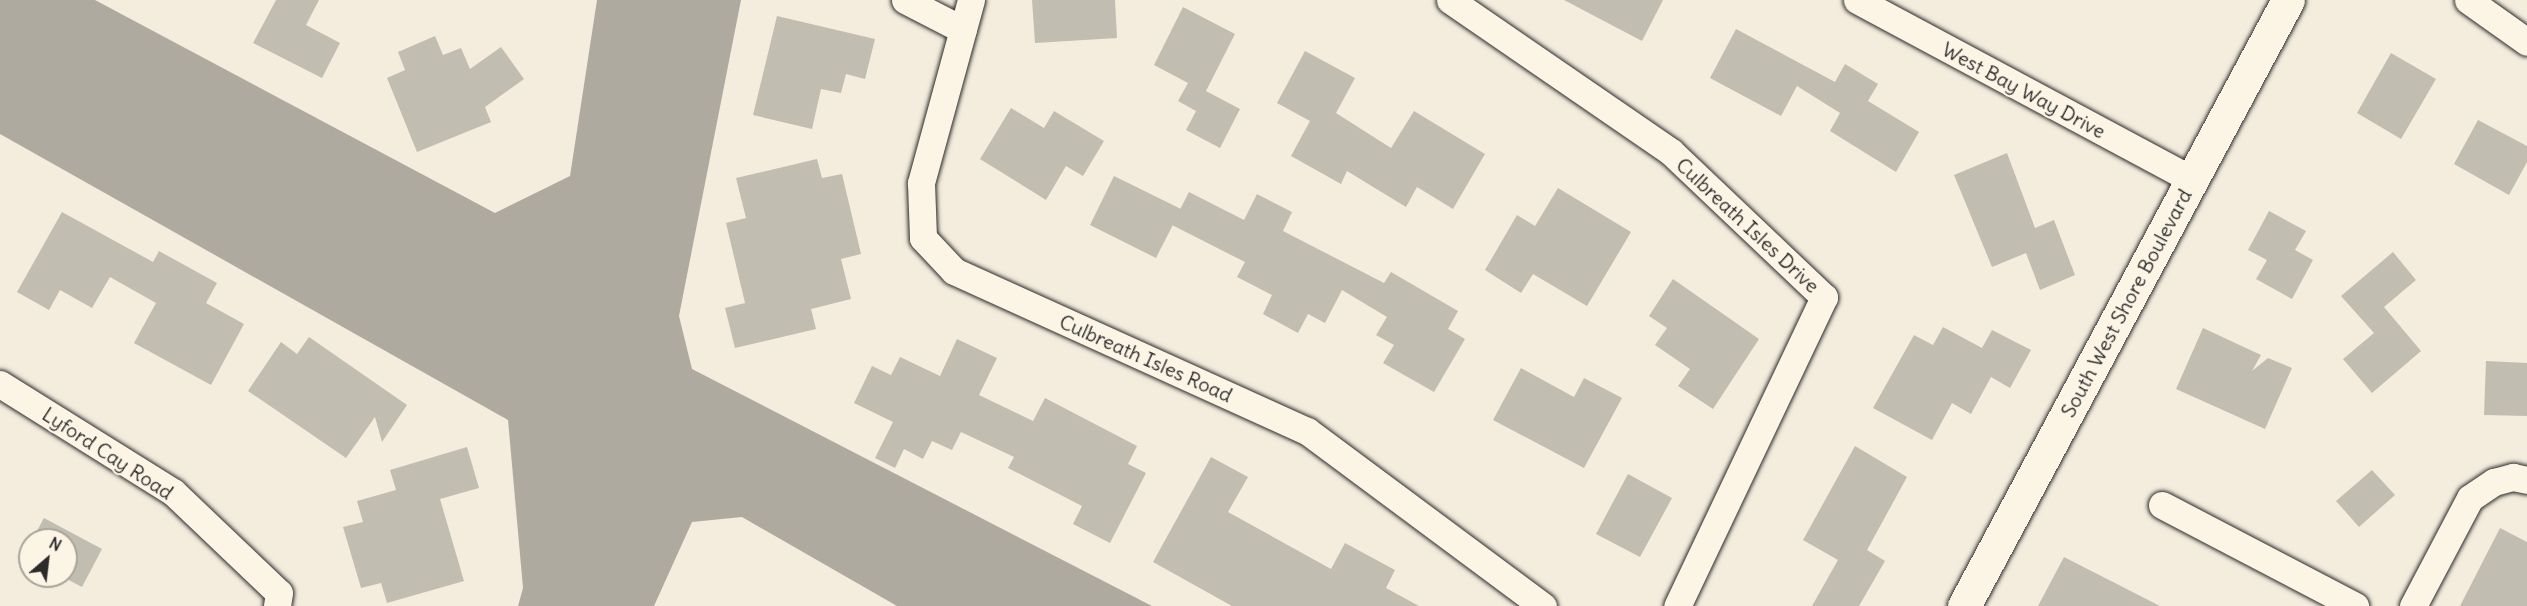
<!DOCTYPE html>
<html>
<head>
<meta charset="utf-8">
<style>
  body { margin:0 }
  #map { position:relative; width:2527px; height:606px; overflow:hidden; background:#f4edde; font-family:Delius,sans-serif }
  div>[style] { position:absolute }
  [style*='--x'] { left:calc(var(--x)*1px); top:calc(var(--y)*1px); width:calc(var(--w)*1px); rotate:calc(var(--a)*1deg) }
  .water>* { inset:0; background:#afaaa0 }
  .building>* { inset:0; background:#c2bdb1 }
  .roads { filter:drop-shadow(0 0 2px #2b2b2b) drop-shadow(0 0 2px #2b2b2b) }
  .street>* { height:27px; margin:-13.5px; padding:0 13.5px; transform-origin:13.5px; border-radius:13.5px; background:#fcf5e5 }
  .secondary>* { height:33px; margin:-16.5px; padding:0 16.5px; transform-origin:16.5px; border-radius:16.5px; background:#fcf5e5 }
  span { translate:-50% -50%; white-space:nowrap; text-align:center; line-height:1.15; -webkit-text-stroke:4.5px #fcf5e5; paint-order:stroke }
  .street-label { font-size:20px; color:#2b2b2b }
  .north { position:absolute; left:18px; top:528px; width:60px; height:60px; box-sizing:border-box; background:#fcf5e5; border:2px solid #a8a49b; border-radius:50%; rotate:28deg; font-size:16px; font-weight:700; line-height:24px; text-align:center; color:#2b2b2b }
  .north::after { content:''; display:block; margin:auto; width:21px; height:27px; background:#2b2b2b; clip-path:polygon(50% 0,100% 100%,50% 72%,0 100%) }
</style>
</head>
<body>
<div id="map">
  <div class="water">
    <div style="clip-path:polygon(0 0,95px 0,495px 213px,570px 176px,597px 0,741px 0,679px 316px,692px 369px,1152px 606px,897px 606px,742px 517px,692px 522px,654px 606px,518px 606px,523px 588px,508px 420px,0 134px)"></div>
  </div>
  <div class="building">
    <div style="clip-path:polygon(276px 0,319px 0,306px 25px,340px 43px,322px 78px,253px 43px)"></div>
    <div style="clip-path:polygon(1032px 0,1115px 0,1117px 38px,1035px 43px)"></div>
    <div style="clip-path:polygon(1564px 0,1663px 0,1642px 41px)"></div>
    <div style="clip-path:polygon(1183px 7px,1235px 34px,1206px 91px,1240px 109px,1220px 148px,1186px 130px,1196px 111px,1178px 101px,1188px 83px,1154px 65px)"></div>
    <div style="clip-path:polygon(777px 16px,875px 39px,865px 79px,846px 74px,841px 93px,821px 89px,812px 129px,753px 115px)"></div>
    <div style="clip-path:polygon(1736px 29px,1835px 82px,1845px 64px,1878px 84px,1868px 101px,1919px 132px,1896px 172px,1830px 131px,1840px 113px,1797px 86px,1781px 116px,1710px 78px)"></div>
    <div style="clip-path:polygon(435px 36px,443px 55px,461px 48px,470px 69px,501px 47px,524px 79px,485px 107px,491px 122px,417px 152px,387px 78px,405px 70px,398px 52px)"></div>
    <div style="clip-path:polygon(1305px 51px,1355px 78px,1336px 113px,1391px 148px,1414px 111px,1485px 154px,1453px 209px,1417px 187px,1406px 207px,1347px 171px,1341px 184px,1291px 156px,1310px 121px,1277px 103px)"></div>
    <div style="clip-path:polygon(2391px 53px,2436px 79px,2401px 139px,2357px 113px)"></div>
    <div style="clip-path:polygon(1011px 108px,1044px 128px,1054px 111px,1104px 141px,1083px 176px,1066px 166px,1046px 200px,980px 159px)"></div>
    <div style="clip-path:polygon(2478px 120px,2527px 146px,2527px 162px,2509px 195px,2454px 164px)"></div>
    <div style="clip-path:polygon(2007px 153px,2035px 228px,2054px 220px,2075px 275px,2040px 290px,2026px 253px,1992px 267px,1954px 175px)"></div>
    <div style="clip-path:polygon(817px 159px,822px 178px,842px 174px,861px 254px,841px 259px,851px 299px,811px 309px,816px 329px,735px 348px,725px 308px,745px 303px,726px 223px,746px 218px,736px 178px)"></div>
    <div style="clip-path:polygon(1114px 176px,1181px 209px,1156px 258px,1090px 225px)"></div>
    <div style="clip-path:polygon(1558px 188px,1631px 232px,1587px 306px,1533px 274px,1521px 293px,1485px 270px,1517px 215px,1535px 226px)"></div>
    <div style="clip-path:polygon(1189px 192px,1244px 220px,1257px 194px,1292px 212px,1283px 231px,1384px 283px,1391px 272px,1458px 311px,1448px 329px,1465px 339px,1434px 392px,1383px 363px,1394px 345px,1376px 335px,1387px 317px,1342px 290px,1325px 323px,1308px 314px,1298px 333px,1263px 314px,1272px 295px,1237px 277px,1245px 262px,1172px 225px)"></div>
    <div style="clip-path:polygon(2269px 211px,2306px 231px,2295px 250px,2313px 260px,2292px 299px,2256px 279px,2267px 260px,2248px 250px)"></div>
    <div style="clip-path:polygon(62px 212px,153px 262px,159px 251px,217px 283px,206px 303px,244px 324px,211px 385px,134px 343px,156px 303px,110px 277px,92px 308px,60px 290px,49px 310px,17px 292px)"></div>
    <div style="clip-path:polygon(2393px 252px,2416px 280px,2384px 307px,2421px 351px,2372px 393px,2343px 359px,2374px 333px,2341px 296px)"></div>
    <div style="clip-path:polygon(1673px 279px,1759px 339px,1713px 409px,1678px 386px,1690px 369px,1655px 345px,1667px 328px,1649px 316px)"></div>
    <div style="clip-path:polygon(1943px 327px,1982px 348px,1992px 330px,2031px 350px,2010px 388px,1991px 377px,1971px 414px,1952px 403px,1932px 440px,1873px 408px,1914px 335px,1933px 345px)"></div>
    <div style="clip-path:polygon(2203px 328px,2261px 355px,2252px 371px,2268px 358px,2292px 368px,2265px 429px,2176px 389px)"></div>
    <div style="clip-path:polygon(309px 337px,407px 405px,382px 442px,375px 417px,346px 458px,248px 391px,281px 342px,297px 354px)"></div>
    <div style="clip-path:polygon(957px 339px,997px 358px,979px 395px,1033px 421px,1045px 398px,1137px 446px,1128px 464px,1146px 473px,1110px 543px,1073px 524px,1082px 506px,1008px 468px,1014px 457px,961px 432px,952px 450px,932px 441px,923px 459px,904px 449px,895px 468px,875px 458px,893px 422px,854px 403px,872px 366px,891px 375px,900px 357px,940px 376px)"></div>
    <div style="clip-path:polygon(2486px 361px,2527px 363px,2527px 416px,2484px 415px)"></div>
    <div style="clip-path:polygon(1521px 368px,1574px 397px,1584px 378px,1622px 398px,1584px 468px,1493px 420px)"></div>
    <div style="clip-path:polygon(1855px 446px,1907px 477px,1867px 550px,1885px 561px,1859px 606px,1812px 606px,1838px 560px,1803px 540px)"></div>
    <div style="clip-path:polygon(467px 447px,479px 488px,440px 499px,464px 581px,387px 603px,381px 583px,361px 588px,343px 527px,363px 522px,357px 501px,396px 490px,390px 470px)"></div>
    <div style="clip-path:polygon(1211px 457px,1248px 477px,1228px 512px,1331px 569px,1345px 543px,1395px 570px,1386px 588px,1419px 606px,1232px 606px,1153px 562px)"></div>
    <div style="clip-path:polygon(2372px 470px,2395px 495px,2359px 527px,2336px 501px)"></div>
    <div style="clip-path:polygon(1628px 474px,1672px 498px,1640px 557px,1596px 534px)"></div>
    <div style="clip-path:polygon(44px 518px,102px 549px,82px 587px,61px 576px,66px 576px,66px 540px,32px 540px)"></div>
    <div style="clip-path:polygon(2500px 528px,2527px 542px,2527px 606px,2460px 606px)"></div>
    <div style="clip-path:polygon(2064px 557px,2160px 606px,2038px 606px)"></div>
  </div>
  <div class="roads">
    <div class="street">
      <div style="--x:905;--y:0;--w:65;--a:27.3"></div>
      <div style="--x:971;--y:0;--w:190;--a:105.3"></div>
      <div style="--x:921;--y:183;--w:55;--a:87.9"></div>
      <div style="--x:923;--y:238;--w:45;--a:46.8"></div>
      <div style="--x:954;--y:271;--w:388;--a:24.4"></div>
      <div style="--x:1307;--y:431;--w:294;--a:36.6"></div>
      <div style="--x:1450;--y:0;--w:268;--a:34.5"></div>
      <div style="--x:1671;--y:152;--w:211;--a:43.5"></div>
      <div style="--x:1824;--y:297;--w:342;--a:115.4"></div>
      <div style="--x:1857;--y:0;--w:380;--a:28.2"></div>
      <div style="--x:2468;--y:0;--w:72;--a:35.4"></div>
      <div style="--x:0;--y:384;--w:204;--a:32"></div>
      <div style="--x:173;--y:492;--w:146;--a:43.6"></div>
      <div style="--x:279;--y:593;--w:13;--a:99"></div>
      <div style="--x:2162;--y:505;--w:218;--a:27.6"></div>
      <div style="--x:2413;--y:606;--w:122;--a:-62.2"></div>
      <div style="--x:2470;--y:498;--w:29;--a:-34"></div>
      <div style="--x:2494;--y:482;--w:20;--a:-15"></div>
      <div style="--x:2513;--y:477;--w:14;--a:12"></div>
    </div>
    <div class="secondary">
      <div style="--x:1964;--y:606;--w:687;--a:-61.87"></div>
    </div>
  </div>
  <div class="street-label">
    <span style="left:2024px;top:90px;rotate:28deg">West Bay Way Drive</span>
    <span style="left:1748px;top:225px;rotate:43deg">Culbreath Isles Drive</span>
    <span style="left:2126px;top:303px;rotate:-62deg">South West Shore Boulevard</span>
    <span style="left:1146px;top:358px;rotate:24deg">Culbreath Isles Road</span>
    <span style="left:108px;top:453px;rotate:33deg">Lyford Cay Road</span>
  </div>
  <div class="north">N</div>
</div>
</body>
</html>
